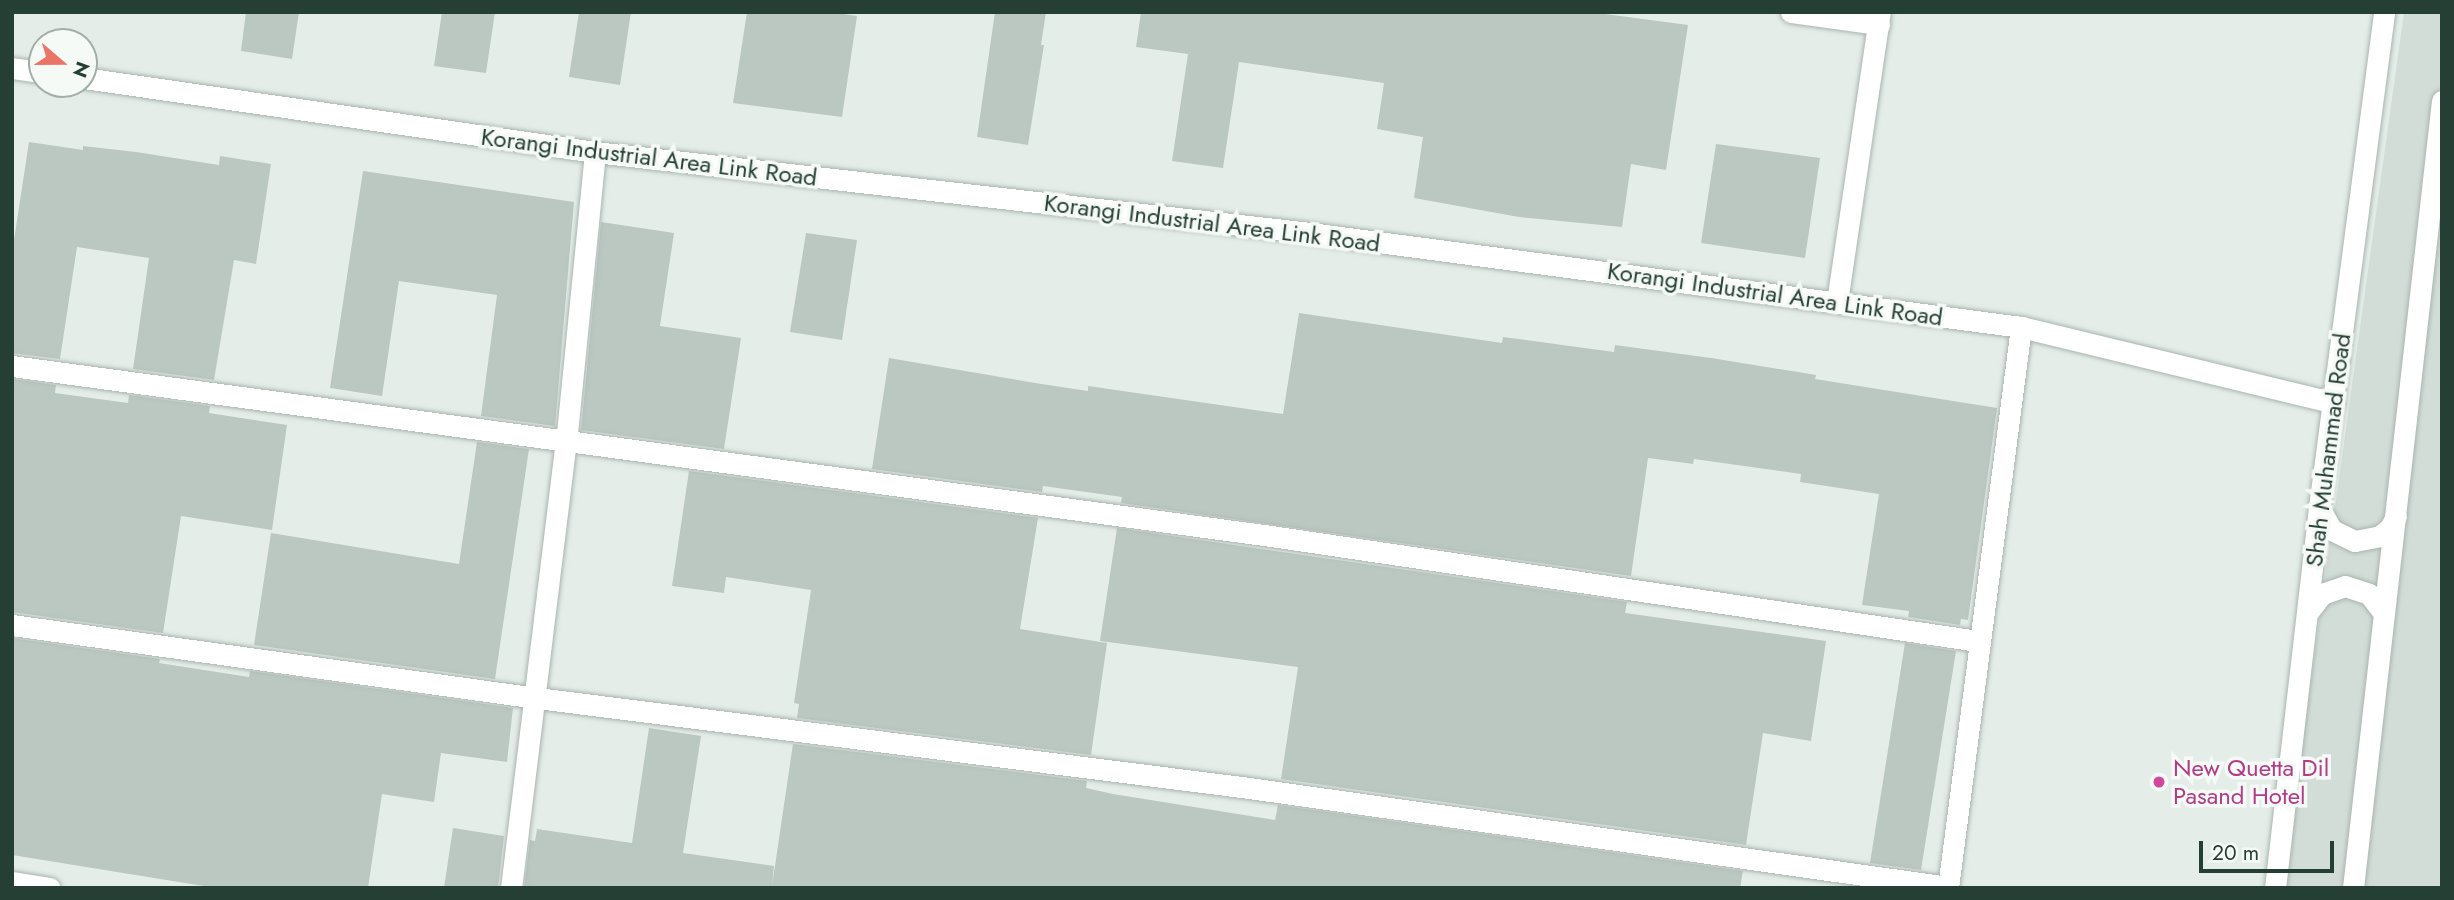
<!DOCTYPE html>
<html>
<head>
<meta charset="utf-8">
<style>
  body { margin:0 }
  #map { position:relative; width:2454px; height:900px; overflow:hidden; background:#e5ede9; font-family:Jost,sans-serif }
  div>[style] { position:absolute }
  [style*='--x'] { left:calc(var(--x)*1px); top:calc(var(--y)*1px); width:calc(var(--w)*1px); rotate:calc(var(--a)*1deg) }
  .built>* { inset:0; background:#d3ddd7 }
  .building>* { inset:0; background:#bac8c1 }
  .roads { filter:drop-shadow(0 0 2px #a8b5af) drop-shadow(0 0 2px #a8b5af) }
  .street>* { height:21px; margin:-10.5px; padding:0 10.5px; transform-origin:10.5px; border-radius:10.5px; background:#fff }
  .secondary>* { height:21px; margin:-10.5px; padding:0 10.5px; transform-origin:10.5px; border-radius:10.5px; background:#fff }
  .dots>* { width:19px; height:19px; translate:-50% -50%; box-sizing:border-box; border:4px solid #f6faf7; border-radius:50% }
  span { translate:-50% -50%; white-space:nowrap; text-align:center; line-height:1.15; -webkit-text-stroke:7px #f6faf7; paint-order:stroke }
  .street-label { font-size:24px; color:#253f34 }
  .hotel-label { font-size:24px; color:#b23c85 }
  .left { translate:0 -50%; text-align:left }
  .frame { position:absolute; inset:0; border:14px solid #253f34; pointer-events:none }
  .north { position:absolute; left:28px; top:28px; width:70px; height:70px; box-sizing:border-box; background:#f6faf7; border:2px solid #a2afa9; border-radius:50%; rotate:110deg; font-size:19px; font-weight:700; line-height:28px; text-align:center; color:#253f34 }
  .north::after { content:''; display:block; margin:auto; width:24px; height:32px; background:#ea7566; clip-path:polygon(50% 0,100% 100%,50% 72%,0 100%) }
  .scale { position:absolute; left:2199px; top:841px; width:135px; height:32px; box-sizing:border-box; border:4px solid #253f34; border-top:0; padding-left:9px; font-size:21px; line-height:24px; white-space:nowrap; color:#253f34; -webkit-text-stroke:5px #f6faf7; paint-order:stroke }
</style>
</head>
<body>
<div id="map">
  <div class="built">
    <div style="clip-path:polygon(2404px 12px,2442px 12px,2442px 888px,2282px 888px)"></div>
  </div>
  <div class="building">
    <div style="clip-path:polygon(246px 12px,299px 12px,292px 59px,241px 51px)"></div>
    <div style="clip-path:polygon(442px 12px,495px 12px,486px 73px,434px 66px)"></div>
    <div style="clip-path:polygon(579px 12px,631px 12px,620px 85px,569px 77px)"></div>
    <div style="clip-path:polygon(747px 12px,830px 12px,857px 16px,842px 117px,733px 103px)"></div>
    <div style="clip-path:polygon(995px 12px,1046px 12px,1041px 45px,1044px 45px,1028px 145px,977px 137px)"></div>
    <div style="clip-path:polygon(1141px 12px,1590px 12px,1688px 25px,1666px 170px,1631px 164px,1622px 227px,1519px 217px,1414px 198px,1423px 137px,1377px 129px,1384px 83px,1239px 62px,1223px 168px,1172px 161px,1188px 54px,1136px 47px)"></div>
    <div style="clip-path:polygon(29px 142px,83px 150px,83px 146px,136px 152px,219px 165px,220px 156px,271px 164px,256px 264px,234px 260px,214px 380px,133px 369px,149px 258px,77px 247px,60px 359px,12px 353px,12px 253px)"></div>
    <div style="clip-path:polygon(1716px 144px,1820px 158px,1805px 258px,1701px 243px)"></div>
    <div style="clip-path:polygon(363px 171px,574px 202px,555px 426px,481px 416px,497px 295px,399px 281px,382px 396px,330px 388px)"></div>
    <div style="clip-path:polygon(601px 222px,674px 233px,660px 326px,741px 338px,724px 449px,581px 430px)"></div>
    <div style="clip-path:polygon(806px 233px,857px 240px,842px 340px,790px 332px)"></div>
    <div style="clip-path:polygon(1299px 313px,1502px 343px,1503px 337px,1614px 352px,1615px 345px,1711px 358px,1816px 375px,1815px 379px,1997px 408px,1968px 620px,1961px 619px,1960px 625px,1908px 617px,1909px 611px,1862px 605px,1879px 494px,1800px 482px,1801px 474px,1694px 459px,1693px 464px,1648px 458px,1631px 576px,1121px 503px,1122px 497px,1043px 486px,1042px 492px,872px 469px,889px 358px,1035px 383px,1088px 391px,1088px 386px,1283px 414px)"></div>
    <div style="clip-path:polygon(12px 379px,56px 385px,55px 393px,128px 403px,129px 395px,210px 406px,209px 413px,287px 425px,272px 530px,181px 516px,163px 633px,12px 612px)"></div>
    <div style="clip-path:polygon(477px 442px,529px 449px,495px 679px,254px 645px,271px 533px,459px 564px)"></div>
    <div style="clip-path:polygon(689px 471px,1038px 518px,1020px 629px,1107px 643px,1091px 755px,797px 718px,799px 704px,794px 703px,811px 590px,726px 577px,724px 593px,672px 586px)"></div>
    <div style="clip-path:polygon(1117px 528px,1627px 602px,1625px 613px,1826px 641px,1811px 741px,1763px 733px,1746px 845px,1281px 779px,1298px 667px,1100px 641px)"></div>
    <div style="clip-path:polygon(12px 638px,160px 659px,159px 663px,249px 677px,250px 671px,513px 708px,507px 762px,441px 753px,434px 802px,382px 794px,368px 888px,216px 888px,12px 855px)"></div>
    <div style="clip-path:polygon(1905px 643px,1956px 651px,1921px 870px,1870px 863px)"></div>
    <div style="clip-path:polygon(649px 728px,701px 736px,683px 853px,774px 866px,772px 886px,793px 744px,1087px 781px,1086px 788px,1113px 794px,1275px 820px,1278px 805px,1743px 871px,1740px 888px,524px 888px,530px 840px,535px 841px,537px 829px,632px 843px)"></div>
    <div style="clip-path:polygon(453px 828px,504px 836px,498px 888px,444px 888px)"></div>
  </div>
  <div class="roads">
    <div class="street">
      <div style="--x:1791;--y:12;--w:89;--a:7.8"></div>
      <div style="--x:12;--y:68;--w:30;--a:8"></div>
      <div style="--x:84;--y:78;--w:516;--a:8.24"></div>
      <div style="--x:595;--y:152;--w:720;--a:6.46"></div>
      <div style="--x:1310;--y:233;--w:717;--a:7.53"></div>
      <div style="--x:2021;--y:327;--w:322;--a:13.6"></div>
      <div style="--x:1837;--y:302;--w:293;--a:-81.6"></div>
      <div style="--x:12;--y:366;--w:1270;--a:7.69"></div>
      <div style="--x:1271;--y:536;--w:715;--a:8.45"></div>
      <div style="--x:12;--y:625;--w:530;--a:7.92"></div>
      <div style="--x:537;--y:698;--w:711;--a:7.2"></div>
      <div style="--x:1242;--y:787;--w:713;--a:8.06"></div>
      <div style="--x:12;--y:882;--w:38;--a:9"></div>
      <div style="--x:511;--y:888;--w:448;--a:-83"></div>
      <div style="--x:566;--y:443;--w:292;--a:-84.3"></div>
      <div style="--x:1948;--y:888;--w:566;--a:-82.59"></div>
    </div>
    <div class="secondary">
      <div style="--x:2319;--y:507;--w:26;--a:61"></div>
      <div style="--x:2332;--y:530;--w:25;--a:26"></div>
      <div style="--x:2355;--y:541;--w:25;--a:-11"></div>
      <div style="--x:2380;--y:536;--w:13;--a:-39"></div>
      <div style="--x:2390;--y:528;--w:13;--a:-63"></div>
      <div style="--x:2308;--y:612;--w:23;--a:-52"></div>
      <div style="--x:2322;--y:594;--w:24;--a:-19"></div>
      <div style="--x:2345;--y:586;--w:25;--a:18"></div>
      <div style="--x:2369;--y:594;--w:24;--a:52"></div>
      <div style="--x:2275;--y:888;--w:384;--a:-83.4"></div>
      <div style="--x:2319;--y:507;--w:499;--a:-82.5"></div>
      <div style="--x:2353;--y:888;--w:792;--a:-83.55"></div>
    </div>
  </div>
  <div class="dots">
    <div style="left:2159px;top:782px;background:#d1479c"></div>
  </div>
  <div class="street-label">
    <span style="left:649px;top:157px;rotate:7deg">Korangi Industrial Area Link Road</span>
    <span style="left:1212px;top:223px;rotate:7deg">Korangi Industrial Area Link Road</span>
    <span style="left:1775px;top:294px;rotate:8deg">Korangi Industrial Area Link Road</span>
    <span style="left:2328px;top:450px;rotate:-83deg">Shah Muhammad Road</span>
  </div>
  <div class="hotel-label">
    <span class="left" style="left:2173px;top:782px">New Quetta Dil<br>Pasand Hotel</span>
  </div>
  <div class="frame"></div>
  <div class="north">N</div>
  <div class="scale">20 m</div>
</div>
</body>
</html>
